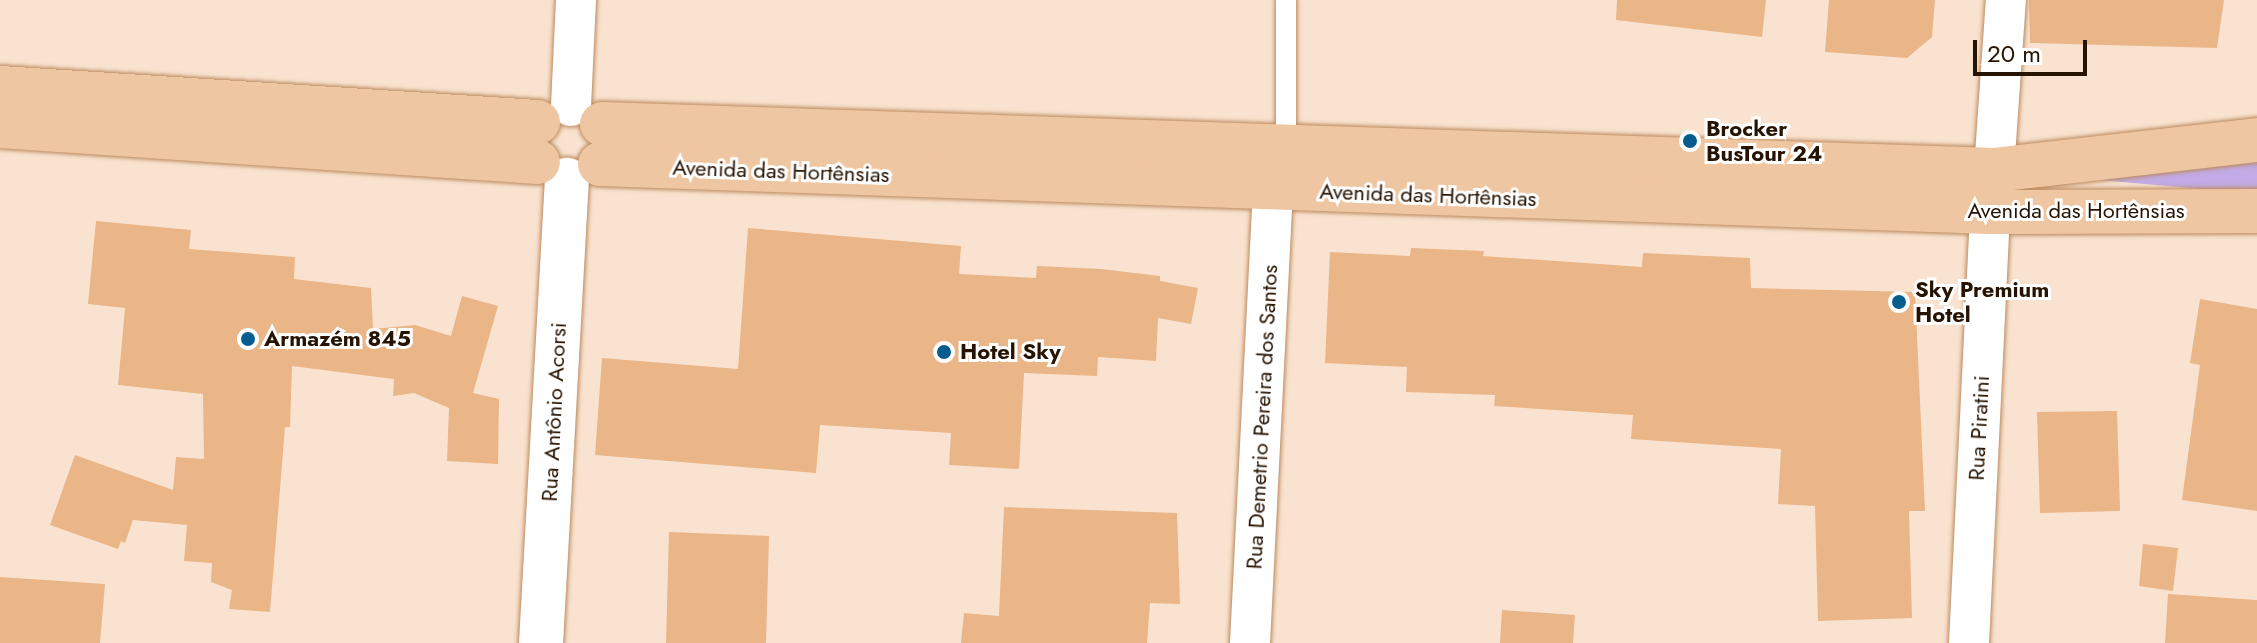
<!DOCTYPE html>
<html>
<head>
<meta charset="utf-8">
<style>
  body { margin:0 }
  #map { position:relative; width:2257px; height:643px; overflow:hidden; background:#f9e3d0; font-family:Jost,sans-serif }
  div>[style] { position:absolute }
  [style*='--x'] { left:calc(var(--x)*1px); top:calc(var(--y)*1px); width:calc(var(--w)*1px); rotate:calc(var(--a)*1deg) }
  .green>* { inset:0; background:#c2abe6 }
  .building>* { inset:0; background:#eab587 }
  .roads { filter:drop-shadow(0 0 2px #bc8a5d) drop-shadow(0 0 2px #bc8a5d) }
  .lane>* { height:20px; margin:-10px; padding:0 10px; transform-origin:10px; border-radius:10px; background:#fff }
  .street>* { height:40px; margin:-20px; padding:0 20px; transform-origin:20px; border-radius:20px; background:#fff }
  .secondary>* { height:44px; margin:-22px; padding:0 22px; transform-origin:22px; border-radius:22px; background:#fff }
  .primary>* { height:44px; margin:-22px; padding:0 22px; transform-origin:22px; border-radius:22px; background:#eec6a1 }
  .dots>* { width:22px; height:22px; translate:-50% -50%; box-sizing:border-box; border:4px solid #fff; border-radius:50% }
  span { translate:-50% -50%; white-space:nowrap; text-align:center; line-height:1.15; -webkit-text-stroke:6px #fff; paint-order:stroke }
  .poi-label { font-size:22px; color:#261302; font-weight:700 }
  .left { translate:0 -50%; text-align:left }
  .street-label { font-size:22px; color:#261302 }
  .scale { position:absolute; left:1973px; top:40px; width:114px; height:36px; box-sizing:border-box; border:4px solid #261302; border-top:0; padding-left:10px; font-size:24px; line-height:28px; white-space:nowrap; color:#261302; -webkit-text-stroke:6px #fff; paint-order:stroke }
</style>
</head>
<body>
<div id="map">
  <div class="green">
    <div style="clip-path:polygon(2257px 158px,2257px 194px,2077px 178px)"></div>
  </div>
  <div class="building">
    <div style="clip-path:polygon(1617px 0,1766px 0,1762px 37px,1616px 20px)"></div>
    <div style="clip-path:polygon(1829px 0,1935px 0,1932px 37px,1907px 58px,1825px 52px)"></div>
    <div style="clip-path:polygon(2029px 0,2224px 0,2217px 48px,2030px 43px)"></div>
    <div style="clip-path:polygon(96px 221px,191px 230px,189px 249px,295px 257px,294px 279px,371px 288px,373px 329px,415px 325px,451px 336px,462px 296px,498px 306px,473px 393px,499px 399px,498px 464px,447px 461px,449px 408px,414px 393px,393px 396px,394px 379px,292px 366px,290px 427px,285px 427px,270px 612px,229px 609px,232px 590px,211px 582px,212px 563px,184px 561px,187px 525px,133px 520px,125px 543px,121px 541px,118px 549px,50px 525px,75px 455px,173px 490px,176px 457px,204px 459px,203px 394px,118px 385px,125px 308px,88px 304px)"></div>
    <div style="clip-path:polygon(748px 228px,961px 246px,959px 274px,1036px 278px,1037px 266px,1101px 269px,1160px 276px,1160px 281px,1198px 288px,1191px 324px,1158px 318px,1156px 361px,1098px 357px,1097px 376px,1024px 373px,1019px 469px,949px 465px,951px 433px,820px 425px,816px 473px,595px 455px,602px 358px,738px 369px)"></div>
    <div style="clip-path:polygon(1411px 248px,1484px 251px,1483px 256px,1642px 267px,1643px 253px,1750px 258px,1751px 288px,1915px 292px,1925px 511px,1909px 511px,1912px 618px,1818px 621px,1815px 506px,1778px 504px,1781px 449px,1631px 439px,1633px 415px,1494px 406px,1495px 395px,1406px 392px,1407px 367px,1325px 363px,1330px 252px,1410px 256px)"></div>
    <div style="clip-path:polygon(2200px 299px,2257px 309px,2257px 511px,2182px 500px,2200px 365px,2190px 363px)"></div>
    <div style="clip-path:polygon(2117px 411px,2120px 511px,2040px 513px,2037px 412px)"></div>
    <div style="clip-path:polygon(1004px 507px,1177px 513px,1180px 604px,1150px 603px,1147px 643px,961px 643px,964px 613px,999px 616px)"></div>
    <div style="clip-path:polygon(669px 532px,769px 536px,766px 643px,666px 643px)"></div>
    <div style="clip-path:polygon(2143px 544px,2178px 548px,2173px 591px,2139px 586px)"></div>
    <div style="clip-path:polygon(0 577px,105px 584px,100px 643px,0 643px)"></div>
    <div style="clip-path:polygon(2168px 594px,2257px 600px,2257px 643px,2165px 643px)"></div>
    <div style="clip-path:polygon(1502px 610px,1575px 615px,1573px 643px,1500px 643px)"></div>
  </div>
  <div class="roads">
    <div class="lane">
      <div style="--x:1286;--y:0;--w:146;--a:90"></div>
    </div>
    <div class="street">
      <div style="--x:571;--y:106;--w:106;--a:-87.3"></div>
      <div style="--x:1994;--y:170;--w:170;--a:-86"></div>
      <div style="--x:1250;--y:643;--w:454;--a:-87.1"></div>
      <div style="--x:1969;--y:643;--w:432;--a:-87.2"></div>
    </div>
    <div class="secondary">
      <div style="--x:541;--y:643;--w:464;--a:-86.8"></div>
    </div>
    <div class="primary">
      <div style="--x:0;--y:88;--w:539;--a:3.62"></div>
      <div style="--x:602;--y:124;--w:1393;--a:1.89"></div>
      <div style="--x:1994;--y:170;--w:265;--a:-6.5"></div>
      <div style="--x:0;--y:126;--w:539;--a:3.83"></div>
      <div style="--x:600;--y:164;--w:1391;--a:1.98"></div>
      <div style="--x:1990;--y:212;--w:267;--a:-0.2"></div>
    </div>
  </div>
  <div class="dots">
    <div style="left:1690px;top:141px;background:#055d8f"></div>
    <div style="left:1899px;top:302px;background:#055d8f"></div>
    <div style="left:248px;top:339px;background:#055d8f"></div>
    <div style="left:944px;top:352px;background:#055d8f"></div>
  </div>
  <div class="poi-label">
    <span class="left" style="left:1706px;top:141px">Brocker<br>BusTour 24</span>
    <span class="left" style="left:1915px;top:302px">Sky Premium<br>Hotel</span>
    <span class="left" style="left:264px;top:339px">Armazém 845</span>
    <span class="left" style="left:960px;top:352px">Hotel Sky</span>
  </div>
  <div class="street-label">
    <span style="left:781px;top:171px;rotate:2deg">Avenida das Hortênsias</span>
    <span style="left:1428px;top:195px;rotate:2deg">Avenida das Hortênsias</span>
    <span style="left:2076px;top:211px">Avenida das Hortênsias</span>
    <span style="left:554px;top:412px;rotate:-87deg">Rua Antônio Acorsi</span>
    <span style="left:1262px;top:417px;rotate:-87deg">Rua Demetrio Pereira dos Santos</span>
    <span style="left:1979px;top:428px;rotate:-87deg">Rua Piratini</span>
  </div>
  <div class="scale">20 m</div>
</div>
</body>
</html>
